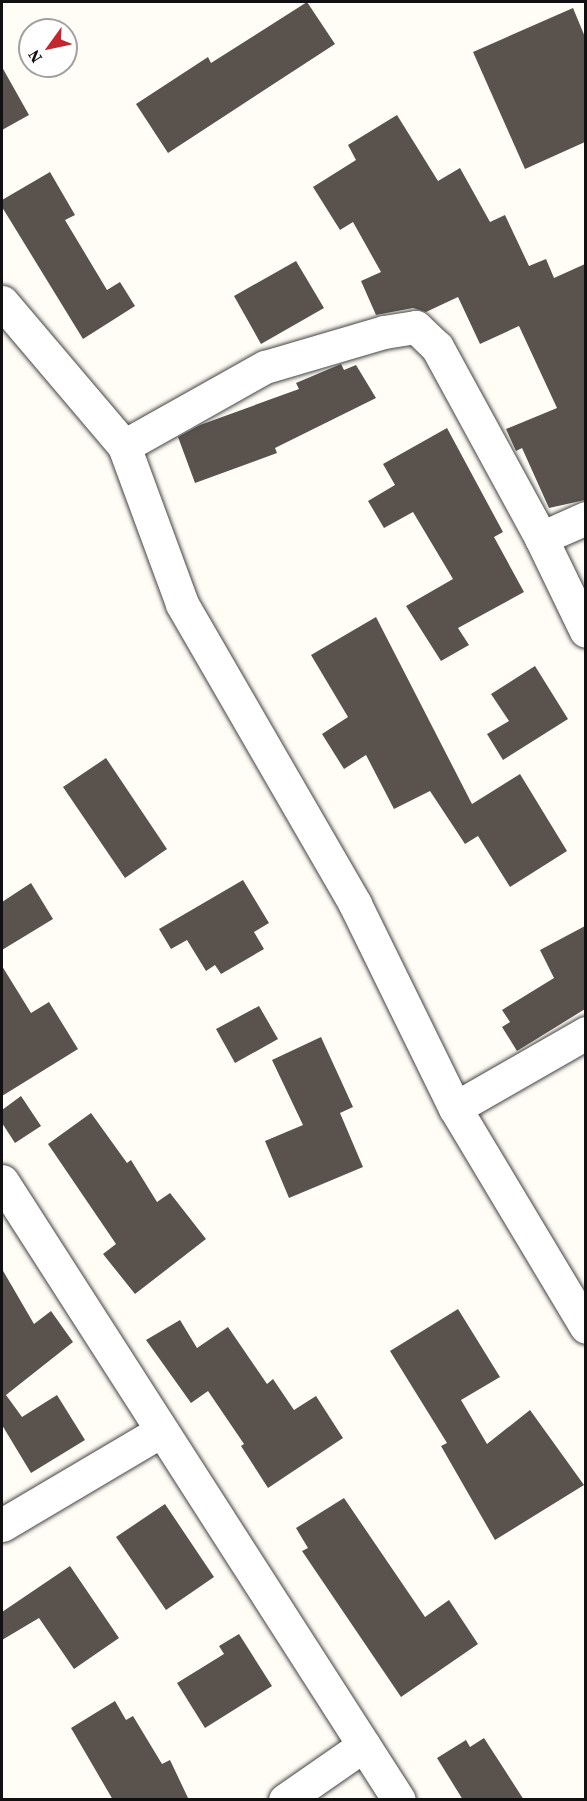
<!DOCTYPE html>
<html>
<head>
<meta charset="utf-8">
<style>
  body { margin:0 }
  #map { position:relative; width:587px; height:1801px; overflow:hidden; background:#fffdf5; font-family:"Source Serif 4",serif }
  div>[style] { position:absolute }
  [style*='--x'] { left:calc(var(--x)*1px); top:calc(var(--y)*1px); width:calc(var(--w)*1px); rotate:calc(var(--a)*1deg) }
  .building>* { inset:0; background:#5a524d }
  .roads { filter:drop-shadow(0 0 2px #444) drop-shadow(0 0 2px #444) }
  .minor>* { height:33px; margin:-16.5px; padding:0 16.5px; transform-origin:16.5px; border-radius:16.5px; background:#fff }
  span { translate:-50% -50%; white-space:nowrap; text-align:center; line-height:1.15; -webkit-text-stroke:6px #fff; paint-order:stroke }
  .frame { position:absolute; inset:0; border:3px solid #111; pointer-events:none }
  .north { position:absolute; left:18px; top:18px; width:60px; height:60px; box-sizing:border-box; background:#fff; border:2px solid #a0a0a0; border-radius:50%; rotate:237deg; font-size:16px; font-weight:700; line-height:24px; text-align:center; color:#111 }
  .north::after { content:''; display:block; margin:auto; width:21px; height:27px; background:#c4262e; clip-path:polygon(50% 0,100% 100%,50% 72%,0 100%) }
</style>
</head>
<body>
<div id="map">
  <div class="building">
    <div style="clip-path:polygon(307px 2px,335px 44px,168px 153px,136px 104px,208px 57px,211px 63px)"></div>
    <div style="clip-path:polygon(573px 8px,585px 37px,585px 142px,525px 169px,473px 52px)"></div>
    <div style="clip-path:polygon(2px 67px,29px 115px,2px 130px)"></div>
    <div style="clip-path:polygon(397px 115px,438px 181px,460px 168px,490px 222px,505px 215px,529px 266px,546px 259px,554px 278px,585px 264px,585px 500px,549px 508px,522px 448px,516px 451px,506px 429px,557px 408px,519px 326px,480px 344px,458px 297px,426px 312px,413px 308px,376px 315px,361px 281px,381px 272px,353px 222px,340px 230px,313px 187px,356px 160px,348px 145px)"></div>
    <div style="clip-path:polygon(50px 172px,75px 215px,65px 220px,107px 290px,120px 282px,135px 306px,83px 339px,2px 207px,2px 200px)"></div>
    <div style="clip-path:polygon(296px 261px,324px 308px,261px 344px,234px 296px)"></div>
    <div style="clip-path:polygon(341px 364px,344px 370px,356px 365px,376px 398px,275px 448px,277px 453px,195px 483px,178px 437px,200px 425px,299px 389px,296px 383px)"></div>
    <div style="clip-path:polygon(447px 428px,503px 532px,494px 537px,524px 592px,458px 628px,469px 645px,441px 661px,406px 606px,453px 579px,413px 512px,384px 528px,368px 501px,395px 485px,383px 464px)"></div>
    <div style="clip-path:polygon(376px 617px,472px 804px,520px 774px,567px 851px,510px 887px,478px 836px,465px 844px,430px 791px,394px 809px,366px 755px,344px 769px,322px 734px,348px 717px,311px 655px)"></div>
    <div style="clip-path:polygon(535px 666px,568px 719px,503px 760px,487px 734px,509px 721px,491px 694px)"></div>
    <div style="clip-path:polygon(106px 758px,167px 849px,125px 878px,63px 787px)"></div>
    <div style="clip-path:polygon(243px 880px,269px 923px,254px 932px,264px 949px,221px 974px,215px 965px,206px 971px,187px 940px,171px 949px,159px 929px)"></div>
    <div style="clip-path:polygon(31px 883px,53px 919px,2px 950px,2px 902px)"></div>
    <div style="clip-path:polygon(585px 926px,585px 1009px,517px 1051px,502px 1027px,510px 1022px,502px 1010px,554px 978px,540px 950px)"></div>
    <div style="clip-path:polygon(2px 966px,31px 1013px,49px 1002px,78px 1049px,2px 1096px)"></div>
    <div style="clip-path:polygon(259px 1006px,278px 1039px,235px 1063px,216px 1029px)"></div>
    <div style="clip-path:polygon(321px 1037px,353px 1107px,340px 1113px,363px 1167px,289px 1198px,265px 1141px,303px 1125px,272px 1060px)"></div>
    <div style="clip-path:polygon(21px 1096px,41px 1126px,15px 1143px,2px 1123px,2px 1110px)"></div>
    <div style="clip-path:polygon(91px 1113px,127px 1163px,131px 1160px,157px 1202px,170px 1193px,206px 1239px,135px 1294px,103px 1254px,116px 1244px,48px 1144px)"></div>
    <div style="clip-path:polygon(2px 1269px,34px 1324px,51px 1311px,73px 1342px,6px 1395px,22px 1417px,57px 1395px,85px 1440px,31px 1473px,2px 1425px)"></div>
    <div style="clip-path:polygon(458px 1309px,500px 1377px,461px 1400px,487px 1444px,530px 1410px,584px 1485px,495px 1540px,441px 1446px,447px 1443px,390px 1351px)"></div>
    <div style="clip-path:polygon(180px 1320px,197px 1348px,228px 1327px,267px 1384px,273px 1379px,294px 1410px,316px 1396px,343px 1438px,268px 1488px,241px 1446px,244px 1444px,208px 1391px,191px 1403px,146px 1340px)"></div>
    <div style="clip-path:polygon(344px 1498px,425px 1617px,449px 1600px,478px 1644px,401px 1697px,302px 1551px,308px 1548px,296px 1528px)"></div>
    <div style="clip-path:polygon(165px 1504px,214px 1577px,166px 1610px,116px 1537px)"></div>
    <div style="clip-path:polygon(70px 1566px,119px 1638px,74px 1669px,39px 1618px,2px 1640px,2px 1612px)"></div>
    <div style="clip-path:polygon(239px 1634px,272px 1686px,205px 1728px,177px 1683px,224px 1654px,219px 1646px)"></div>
    <div style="clip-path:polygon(115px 1701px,126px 1720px,133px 1716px,162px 1764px,170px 1760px,189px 1800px,113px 1800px,71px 1728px)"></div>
    <div style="clip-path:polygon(484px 1738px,524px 1800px,463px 1800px,437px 1758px,466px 1740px,470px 1747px)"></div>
  </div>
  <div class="roads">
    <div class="minor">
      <div style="--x:2;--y:302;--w:189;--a:49.7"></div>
      <div style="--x:124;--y:446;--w:168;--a:69.8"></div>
      <div style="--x:182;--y:604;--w:346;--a:60"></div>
      <div style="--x:355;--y:904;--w:227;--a:63.9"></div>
      <div style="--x:455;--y:1108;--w:255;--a:59.1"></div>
      <div style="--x:124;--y:446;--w:162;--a:-29.3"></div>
      <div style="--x:265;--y:367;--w:124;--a:-16.4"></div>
      <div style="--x:384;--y:332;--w:32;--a:-9"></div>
      <div style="--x:416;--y:327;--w:29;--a:44"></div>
      <div style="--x:437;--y:347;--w:217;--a:61.4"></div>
      <div style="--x:541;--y:538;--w:103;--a:64.2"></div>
      <div style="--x:541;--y:538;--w:49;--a:-24"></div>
      <div style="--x:455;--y:1108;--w:151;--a:-29.8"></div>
      <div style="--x:2;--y:1181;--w:735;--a:57.33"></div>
      <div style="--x:2;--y:1525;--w:185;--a:-30.6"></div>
      <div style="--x:285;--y:1800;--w:96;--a:-34.8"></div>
    </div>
  </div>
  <div class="frame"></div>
  <div class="north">N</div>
</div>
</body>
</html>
